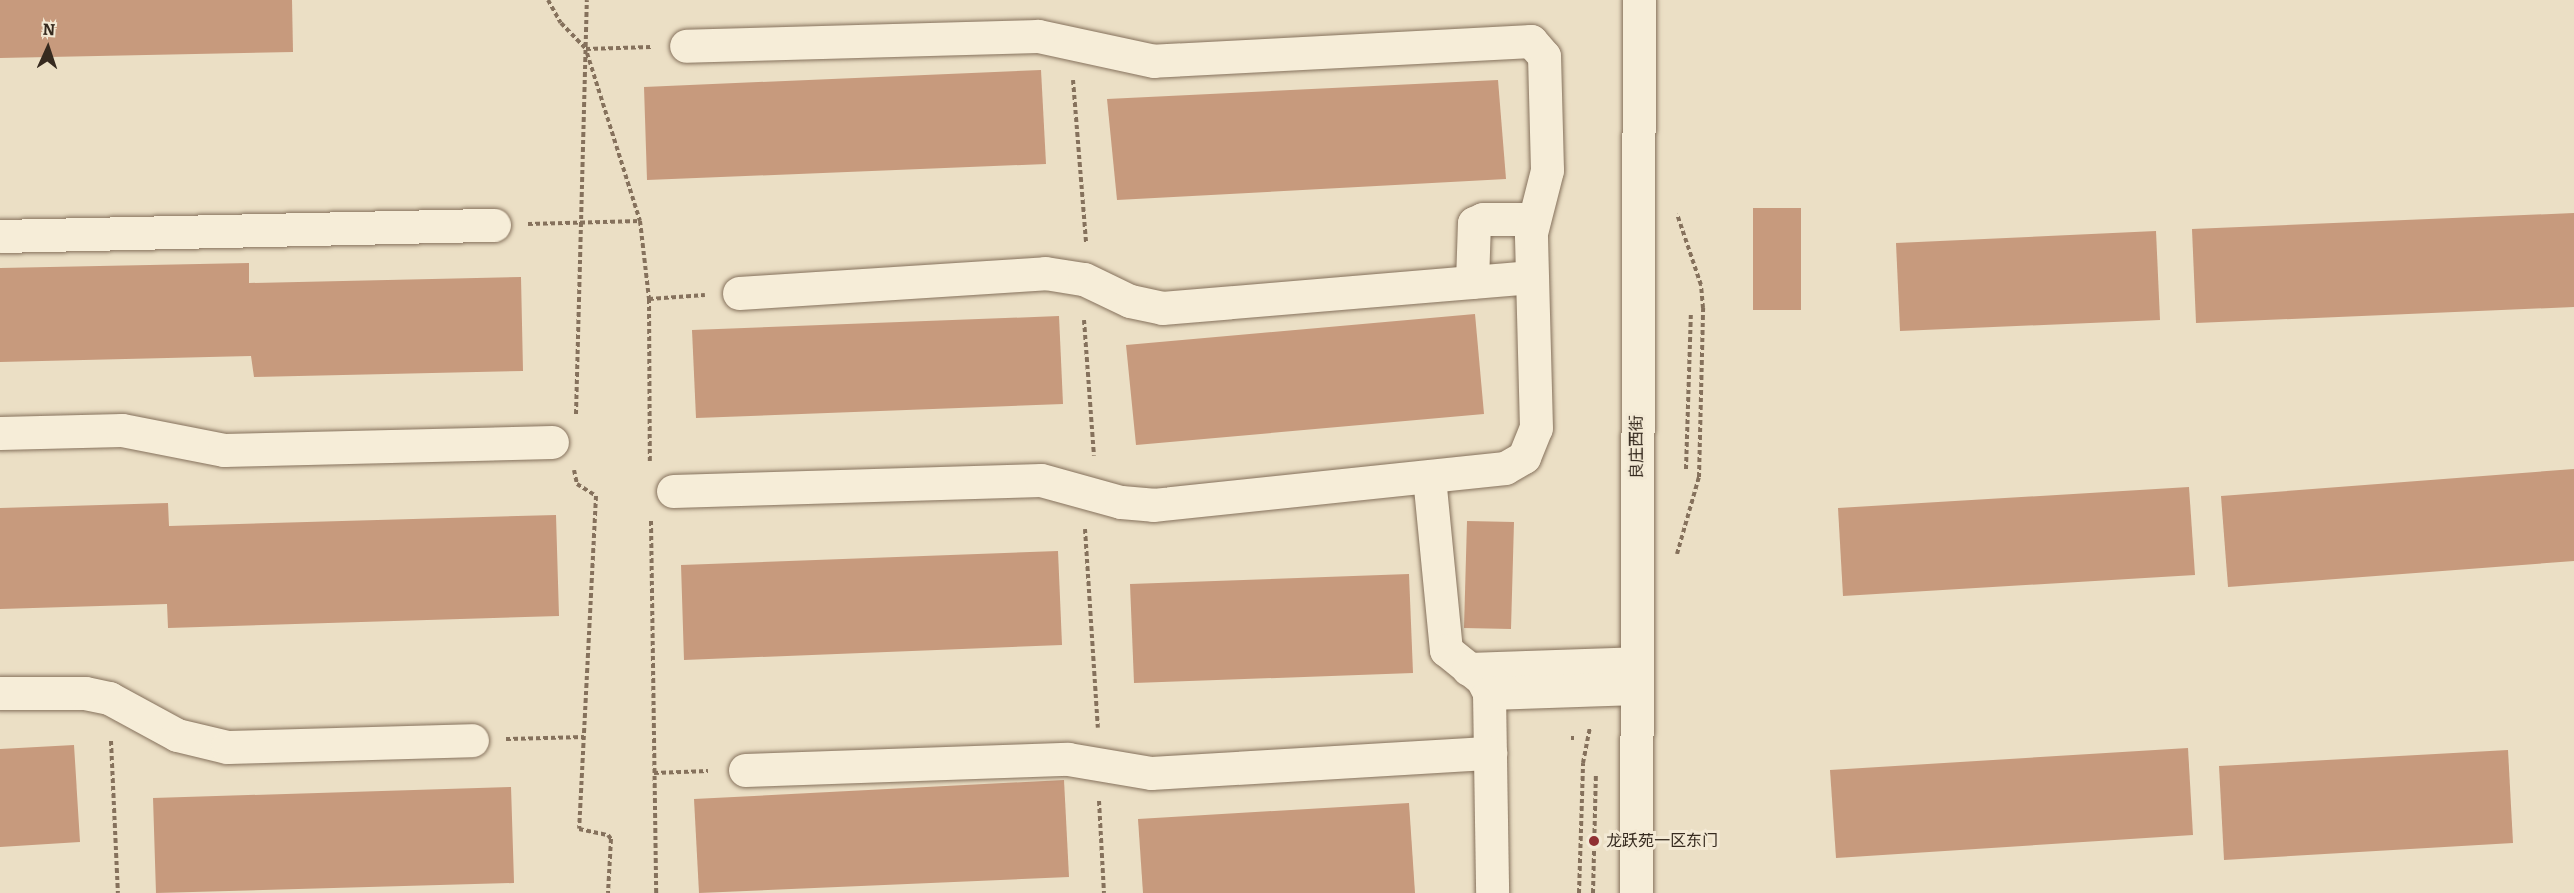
<!DOCTYPE html>
<html>
<head>
<meta charset="utf-8">
<style>
  body { margin:0 }
  #map { position:relative; width:2574px; height:893px; overflow:hidden; background:#ebdfc5; font-family:Bitter,"Noto Sans SC",serif }
  div>[style] { position:absolute }
  [style*='--x'] { left:calc(var(--x)*1px); top:calc(var(--y)*1px); width:calc(var(--w)*1px); rotate:calc(var(--a)*1deg) }
  .building>* { inset:0; background:#c79a7d }
  .path>* { height:4px; margin-top:-2px; transform-origin:0; background:repeating-linear-gradient(90deg,#85715c 0 4.5px,transparent 0 7.5px) }
  .roads { filter:drop-shadow(0 0 2px #85715c) drop-shadow(0 0 2px #85715c) }
  .minor>* { height:33px; margin:-16.5px; padding:0 16.5px; transform-origin:16.5px; border-radius:16.5px; background:#f6edd8 }
  .dots>* { width:16px; height:16px; translate:-50% -50%; box-sizing:border-box; border:3px solid #f3e9d4; border-radius:50% }
  span { translate:-50% -50%; white-space:nowrap; text-align:center; line-height:1.15; -webkit-text-stroke:6px #f3e9d4; paint-order:stroke }
  .street-label { font-size:16px; color:#362a1f }
  .poi-label { font-size:16px; color:#362a1f }
  .left { translate:0 -50%; text-align:left }
  .north { position:absolute; left:18px; top:18px; width:60px; height:60px; -webkit-text-stroke:4px #f3e9d4; paint-order:stroke; rotate:3deg; font-size:16px; font-weight:700; line-height:24px; text-align:center; color:#362a1f }
  .north::after { content:''; display:block; margin:auto; width:21px; height:27px; background:#362a1f; clip-path:polygon(50% 0,100% 100%,50% 72%,0 100%) }
</style>
</head>
<body>
<div id="map">
  <div class="building">
    <div style="clip-path:polygon(0 0,292px 0,293px 52px,0 58px)"></div>
    <div style="clip-path:polygon(1041px 70px,1046px 164px,647px 180px,644px 87px)"></div>
    <div style="clip-path:polygon(1498px 80px,1506px 179px,1117px 200px,1107px 99px)"></div>
    <div style="clip-path:polygon(1753px 208px,1801px 208px,1801px 310px,1753px 310px)"></div>
    <div style="clip-path:polygon(2574px 213px,2574px 307px,2196px 323px,2192px 229px)"></div>
    <div style="clip-path:polygon(2156px 231px,2160px 320px,1900px 331px,1896px 243px)"></div>
    <div style="clip-path:polygon(249px 263px,249px 283px,521px 277px,523px 371px,254px 377px,251px 356px,0 362px,0 268px)"></div>
    <div style="clip-path:polygon(1475px 314px,1484px 414px,1136px 445px,1126px 345px)"></div>
    <div style="clip-path:polygon(1059px 316px,1063px 404px,696px 418px,692px 330px)"></div>
    <div style="clip-path:polygon(2574px 469px,2574px 561px,2228px 587px,2221px 496px)"></div>
    <div style="clip-path:polygon(2189px 487px,2195px 575px,1843px 596px,1838px 508px)"></div>
    <div style="clip-path:polygon(168px 503px,169px 526px,556px 515px,559px 616px,168px 628px,167px 604px,0 609px,0 508px)"></div>
    <div style="clip-path:polygon(1467px 521px,1514px 522px,1511px 629px,1464px 628px)"></div>
    <div style="clip-path:polygon(1058px 551px,1062px 645px,684px 660px,681px 565px)"></div>
    <div style="clip-path:polygon(1409px 574px,1413px 673px,1134px 683px,1130px 584px)"></div>
    <div style="clip-path:polygon(74px 745px,80px 842px,0 847px,0 749px)"></div>
    <div style="clip-path:polygon(2188px 748px,2193px 835px,1836px 858px,1830px 770px)"></div>
    <div style="clip-path:polygon(2508px 750px,2513px 843px,2224px 860px,2219px 766px)"></div>
    <div style="clip-path:polygon(1064px 780px,1069px 877px,699px 893px,694px 799px)"></div>
    <div style="clip-path:polygon(511px 787px,514px 883px,156px 893px,153px 798px)"></div>
    <div style="clip-path:polygon(1409px 803px,1415px 893px,1143px 893px,1138px 819px)"></div>
  </div>
  <div class="path">
    <div style="--x:548;--y:0;--w:26;--a:61"></div>
    <div style="--x:561;--y:23;--w:36;--a:46"></div>
    <div style="--x:586;--y:49;--w:65;--a:-1.8"></div>
    <div style="--x:587;--y:53;--w:176;--a:72.5"></div>
    <div style="--x:640;--y:221;--w:79;--a:83.4"></div>
    <div style="--x:649;--y:299;--w:164;--a:89.7"></div>
    <div style="--x:1073;--y:80;--w:164;--a:85.4"></div>
    <div style="--x:528;--y:224;--w:112;--a:-1.5"></div>
    <div style="--x:649;--y:299;--w:56;--a:-4.1"></div>
    <div style="--x:1084;--y:320;--w:136;--a:85.8"></div>
    <div style="--x:576;--y:414;--w:414;--a:-88.5"></div>
    <div style="--x:1686;--y:469;--w:156;--a:-88.2"></div>
    <div style="--x:574;--y:470;--w:14;--a:78"></div>
    <div style="--x:577;--y:484;--w:22;--a:32"></div>
    <div style="--x:596;--y:496;--w:333;--a:92.9"></div>
    <div style="--x:579;--y:829;--w:30;--a:12"></div>
    <div style="--x:608;--y:835;--w:5;--a:53"></div>
    <div style="--x:611;--y:839;--w:54;--a:93.2"></div>
    <div style="--x:651;--y:521;--w:372;--a:89.2"></div>
    <div style="--x:1085;--y:529;--w:199;--a:86.3"></div>
    <div style="--x:1677;--y:554;--w:80;--a:-74.1"></div>
    <div style="--x:1699;--y:477;--w:169;--a:-88.6"></div>
    <div style="--x:1703;--y:308;--w:23;--a:-95"></div>
    <div style="--x:1701;--y:285;--w:75;--a:-108.7"></div>
    <div style="--x:1571;--y:738;--w:3;--a:0"></div>
    <div style="--x:506;--y:739;--w:78;--a:-1.5"></div>
    <div style="--x:111;--y:741;--w:152;--a:87.4"></div>
    <div style="--x:654;--y:773;--w:54;--a:-2.1"></div>
    <div style="--x:1099;--y:801;--w:92;--a:86.9"></div>
    <div style="--x:1579;--y:893;--w:130;--a:-88.2"></div>
    <div style="--x:1583;--y:763;--w:37;--a:-79"></div>
    <div style="--x:1593;--y:893;--w:120;--a:-88.6"></div>
  </div>
  <div class="roads">
    <div class="minor">
      <div style="--x:0;--y:236;--w:494;--a:-1.3"></div>
      <div style="--x:1472;--y:282;--w:59;--a:-88.1"></div>
      <div style="--x:1474;--y:223;--w:10;--a:-24"></div>
      <div style="--x:1483;--y:219;--w:51;--a:0"></div>
      <div style="--x:739;--y:293;--w:307;--a:-3.7"></div>
      <div style="--x:1045;--y:273;--w:39;--a:9"></div>
      <div style="--x:1084;--y:279;--w:51;--a:25.6"></div>
      <div style="--x:1130;--y:301;--w:33;--a:12"></div>
      <div style="--x:1162;--y:308;--w:371;--a:-4.8"></div>
      <div style="--x:0;--y:433;--w:122;--a:-1.4"></div>
      <div style="--x:122;--y:430;--w:104;--a:11.1"></div>
      <div style="--x:224;--y:450;--w:328;--a:-1.4"></div>
      <div style="--x:1429;--y:477;--w:174;--a:84.4"></div>
      <div style="--x:1446;--y:650;--w:46;--a:38.9"></div>
      <div style="--x:1482;--y:679;--w:16;--a:63"></div>
      <div style="--x:1489;--y:693;--w:200;--a:89.1"></div>
      <div style="--x:673;--y:491;--w:368;--a:-1.7"></div>
      <div style="--x:1041;--y:480;--w:83;--a:15.4"></div>
      <div style="--x:1121;--y:502;--w:32;--a:5"></div>
      <div style="--x:1153;--y:505;--w:354;--a:-6"></div>
      <div style="--x:1505;--y:468;--w:22;--a:-30"></div>
      <div style="--x:1524;--y:457;--w:31;--a:-68"></div>
      <div style="--x:1536;--y:428;--w:195;--a:-91.5"></div>
      <div style="--x:1531;--y:233;--w:65;--a:-75.7"></div>
      <div style="--x:1547;--y:170;--w:114;--a:-91.5"></div>
      <div style="--x:1544;--y:56;--w:20;--a:-131"></div>
      <div style="--x:1531;--y:41;--w:378;--a:177"></div>
      <div style="--x:1154;--y:61;--w:119;--a:-167.8"></div>
      <div style="--x:1038;--y:36;--w:352;--a:178.4"></div>
      <div style="--x:1468;--y:669;--w:168;--a:-2"></div>
      <div style="--x:0;--y:693;--w:85;--a:0"></div>
      <div style="--x:85;--y:693;--w:25;--a:12"></div>
      <div style="--x:109;--y:698;--w:77;--a:28.6"></div>
      <div style="--x:177;--y:735;--w:51;--a:13.5"></div>
      <div style="--x:227;--y:747;--w:245;--a:-1.6"></div>
      <div style="--x:1489;--y:693;--w:148;--a:-1.9"></div>
      <div style="--x:745;--y:770;--w:323;--a:-2"></div>
      <div style="--x:1068;--y:759;--w:84;--a:9.6"></div>
      <div style="--x:1151;--y:773;--w:340;--a:-3.4"></div>
      <div style="--x:1636;--y:893;--w:893;--a:-89.81"></div>
    </div>
  </div>
  <div class="dots">
    <div style="left:1594px;top:841px;background:#903033"></div>
  </div>
  <div class="street-label">
    <span style="left:1637px;top:447px;rotate:-90deg">良庄西街</span>
  </div>
  <div class="poi-label">
    <span class="left" style="left:1606px;top:841px">龙跃苑一区东门</span>
  </div>
  <div class="north">N</div>
</div>
</body>
</html>
